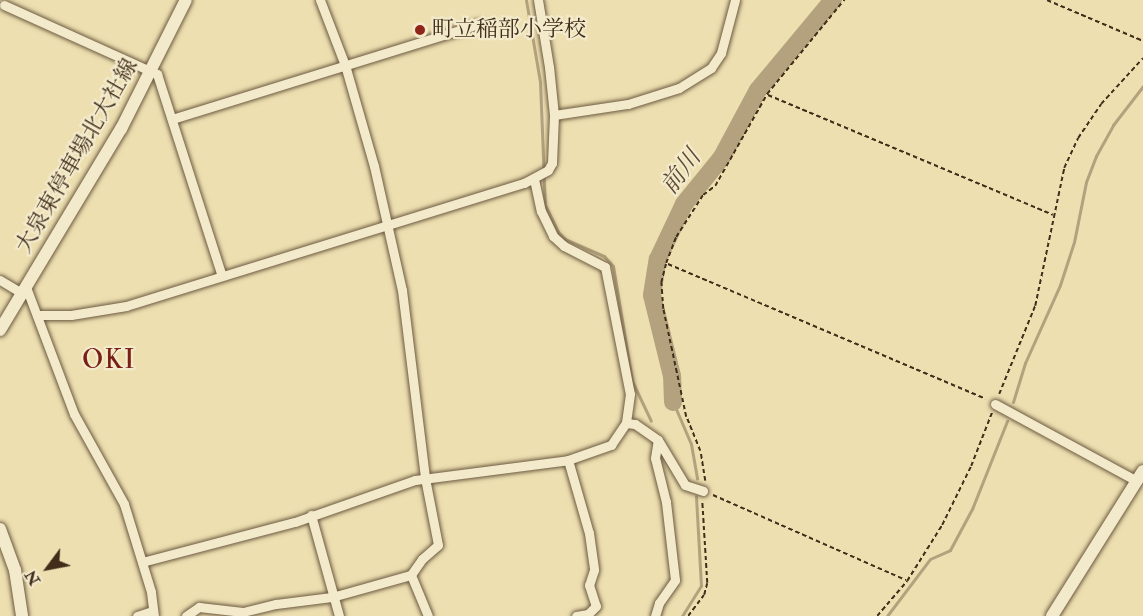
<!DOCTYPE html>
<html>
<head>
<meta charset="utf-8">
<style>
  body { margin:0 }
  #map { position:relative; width:1143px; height:616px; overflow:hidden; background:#eddfb0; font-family:"IM FELL Double Pica","Noto Serif JP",serif }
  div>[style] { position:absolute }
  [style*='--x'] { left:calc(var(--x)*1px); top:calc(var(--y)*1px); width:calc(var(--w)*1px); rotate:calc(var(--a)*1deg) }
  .stream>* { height:3px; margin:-1.5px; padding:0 1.5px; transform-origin:1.5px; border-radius:1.5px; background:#b3a27d }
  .river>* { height:18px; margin:-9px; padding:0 9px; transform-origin:9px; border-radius:9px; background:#b3a27d }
  .path>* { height:1.5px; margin-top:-0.75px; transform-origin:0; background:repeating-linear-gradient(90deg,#412d1a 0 4.5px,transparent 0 7.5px) }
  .roads { filter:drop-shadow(0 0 2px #6c5a40) drop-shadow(0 0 2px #6c5a40) }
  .street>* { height:9px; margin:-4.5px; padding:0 4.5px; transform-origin:4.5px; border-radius:4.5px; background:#f3eacc }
  .secondary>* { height:12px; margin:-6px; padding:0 6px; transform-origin:6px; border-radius:6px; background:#f3eacc }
  .dots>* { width:16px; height:16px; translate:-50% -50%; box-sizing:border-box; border:3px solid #f3eacc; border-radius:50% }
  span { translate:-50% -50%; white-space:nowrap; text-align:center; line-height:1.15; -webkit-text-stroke:4.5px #f3eacc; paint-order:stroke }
  .poi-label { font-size:22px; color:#412d1a }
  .left { translate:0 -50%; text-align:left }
  .street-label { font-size:22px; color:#412d1a }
  .water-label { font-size:24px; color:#5e4a33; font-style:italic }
  .quarter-label { font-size:26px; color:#7a1f14; letter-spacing:1.5px }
  .north { position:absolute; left:18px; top:538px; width:60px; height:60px; -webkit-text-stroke:4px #f3eacc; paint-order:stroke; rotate:238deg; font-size:16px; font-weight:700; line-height:24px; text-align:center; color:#412d1a }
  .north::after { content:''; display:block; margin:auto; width:21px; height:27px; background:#412d1a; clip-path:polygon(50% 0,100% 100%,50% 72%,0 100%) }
</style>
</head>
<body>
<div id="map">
  <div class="stream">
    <div style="--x:526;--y:0;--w:83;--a:80.3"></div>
    <div style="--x:540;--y:82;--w:123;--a:87.7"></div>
    <div style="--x:545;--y:205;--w:30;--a:64"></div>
    <div style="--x:558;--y:232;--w:10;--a:45"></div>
    <div style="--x:565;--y:239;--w:43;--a:23.6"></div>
    <div style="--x:604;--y:256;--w:13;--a:48"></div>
    <div style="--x:613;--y:266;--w:117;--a:80.6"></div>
    <div style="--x:632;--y:381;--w:44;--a:64.6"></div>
    <div style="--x:673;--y:402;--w:46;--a:66.8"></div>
    <div style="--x:691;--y:444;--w:35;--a:80"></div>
    <div style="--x:1013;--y:402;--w:41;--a:-72.9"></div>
    <div style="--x:1025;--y:363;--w:85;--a:-65.8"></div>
    <div style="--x:1060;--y:285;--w:45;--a:-72"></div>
    <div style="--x:1074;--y:242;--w:61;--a:-78.7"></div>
    <div style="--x:1086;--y:182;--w:28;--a:-69"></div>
    <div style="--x:1096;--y:156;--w:35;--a:-61"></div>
    <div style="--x:1113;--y:125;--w:49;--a:-52.4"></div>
    <div style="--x:682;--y:616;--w:36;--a:-58"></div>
    <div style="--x:701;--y:586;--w:90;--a:-93.2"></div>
    <div style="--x:887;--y:616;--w:71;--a:-53"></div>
    <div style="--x:930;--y:559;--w:22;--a:-24"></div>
    <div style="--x:950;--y:550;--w:47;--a:-61.8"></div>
    <div style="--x:972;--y:509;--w:95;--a:-68.3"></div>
  </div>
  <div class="river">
    <div style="--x:673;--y:402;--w:26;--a:-92"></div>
    <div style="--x:672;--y:376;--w:83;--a:-103.9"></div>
    <div style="--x:652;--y:295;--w:36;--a:-81"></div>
    <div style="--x:658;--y:259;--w:61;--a:-64.7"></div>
    <div style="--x:684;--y:204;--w:60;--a:-51"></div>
    <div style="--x:722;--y:157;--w:76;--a:-61.8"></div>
    <div style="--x:758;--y:90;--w:117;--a:-50.2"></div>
  </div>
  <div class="path">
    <div style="--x:1047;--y:0;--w:104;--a:23.1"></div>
    <div style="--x:768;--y:95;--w:309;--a:22.8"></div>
    <div style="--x:668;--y:264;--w:345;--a:23"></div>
    <div style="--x:999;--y:394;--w:95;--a:-67.8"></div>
    <div style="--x:1035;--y:306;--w:141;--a:-78.1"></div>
    <div style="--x:1064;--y:168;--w:33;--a:-65"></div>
    <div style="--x:1078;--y:138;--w:41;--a:-55.9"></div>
    <div style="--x:1101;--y:104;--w:62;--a:-47.6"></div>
    <div style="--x:705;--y:481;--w:30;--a:-99"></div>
    <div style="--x:700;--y:451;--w:37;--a:-112"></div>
    <div style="--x:686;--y:417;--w:110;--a:-102"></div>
    <div style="--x:663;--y:309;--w:26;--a:-94"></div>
    <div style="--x:661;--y:283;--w:21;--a:-76"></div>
    <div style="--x:666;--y:263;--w:28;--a:-69"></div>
    <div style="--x:676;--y:237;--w:50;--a:-57.3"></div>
    <div style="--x:703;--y:195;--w:15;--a:-37"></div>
    <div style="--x:715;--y:186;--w:106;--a:-60.5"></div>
    <div style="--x:767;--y:94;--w:122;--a:-50.7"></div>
    <div style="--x:713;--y:495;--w:211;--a:23.8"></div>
    <div style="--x:688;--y:616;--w:26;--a:-53"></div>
    <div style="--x:704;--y:595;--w:12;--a:-76"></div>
    <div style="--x:707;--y:583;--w:82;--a:-93.5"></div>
    <div style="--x:877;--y:616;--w:46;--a:-49.4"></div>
    <div style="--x:907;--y:581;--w:66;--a:-58"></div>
    <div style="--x:942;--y:525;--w:66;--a:-63.8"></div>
    <div style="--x:971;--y:466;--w:58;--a:-68.7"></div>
  </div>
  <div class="roads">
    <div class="street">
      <div style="--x:320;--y:0;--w:70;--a:69"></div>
      <div style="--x:345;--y:65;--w:105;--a:74"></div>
      <div style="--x:374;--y:166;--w:127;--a:77.3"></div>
      <div style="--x:402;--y:290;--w:189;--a:83"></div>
      <div style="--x:425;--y:478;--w:68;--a:79"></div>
      <div style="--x:438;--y:545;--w:21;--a:139"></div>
      <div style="--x:422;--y:559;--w:19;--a:125"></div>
      <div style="--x:411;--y:575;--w:44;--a:67.5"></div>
      <div style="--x:4;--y:5;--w:168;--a:24.3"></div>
      <div style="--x:157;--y:74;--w:212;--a:72.2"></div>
      <div style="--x:554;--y:115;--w:75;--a:-8.5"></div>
      <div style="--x:628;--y:104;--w:53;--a:-17.4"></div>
      <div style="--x:679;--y:88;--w:38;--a:-32"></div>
      <div style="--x:711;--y:68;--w:18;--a:-56"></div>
      <div style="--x:721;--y:53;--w:55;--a:-75.2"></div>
      <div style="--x:172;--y:119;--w:321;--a:-17.2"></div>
      <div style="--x:534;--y:179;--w:33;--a:78"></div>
      <div style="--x:541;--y:211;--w:28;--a:64"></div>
      <div style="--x:553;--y:236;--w:15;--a:42"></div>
      <div style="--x:564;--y:246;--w:46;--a:27.1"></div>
      <div style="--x:605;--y:267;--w:129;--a:78.9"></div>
      <div style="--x:630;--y:394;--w:29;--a:98"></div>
      <div style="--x:0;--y:280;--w:26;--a:31"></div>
      <div style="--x:26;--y:287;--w:136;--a:69.3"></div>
      <div style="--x:74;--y:414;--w:103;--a:60.9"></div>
      <div style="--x:124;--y:504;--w:92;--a:72.9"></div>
      <div style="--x:151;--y:592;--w:24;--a:83"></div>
      <div style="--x:38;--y:315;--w:33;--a:0"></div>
      <div style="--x:71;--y:315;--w:56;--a:-9.3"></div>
      <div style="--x:126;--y:306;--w:417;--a:-17.2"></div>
      <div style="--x:524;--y:183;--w:27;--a:-28"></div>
      <div style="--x:548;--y:170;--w:8;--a:-60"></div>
      <div style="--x:552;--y:163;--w:48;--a:-87.6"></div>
      <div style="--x:554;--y:115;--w:48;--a:-95.9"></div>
      <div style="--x:549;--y:67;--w:68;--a:-99.3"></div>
      <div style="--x:995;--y:404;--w:162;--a:28.5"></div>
      <div style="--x:568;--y:460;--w:46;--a:-19.2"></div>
      <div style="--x:611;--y:445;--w:27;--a:-56"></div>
      <div style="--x:626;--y:423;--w:9;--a:6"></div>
      <div style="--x:635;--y:424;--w:28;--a:35"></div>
      <div style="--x:658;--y:440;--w:52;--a:59"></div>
      <div style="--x:685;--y:485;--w:19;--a:18"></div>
      <div style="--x:311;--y:515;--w:105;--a:74.5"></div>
      <div style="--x:142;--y:562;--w:158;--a:-14.7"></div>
      <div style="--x:295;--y:522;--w:127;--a:-19.3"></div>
      <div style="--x:415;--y:480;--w:154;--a:-7.4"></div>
      <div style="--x:568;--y:460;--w:76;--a:74"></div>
      <div style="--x:589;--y:533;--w:37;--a:82"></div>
      <div style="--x:594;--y:570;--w:16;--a:108"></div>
      <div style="--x:589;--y:585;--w:22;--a:72"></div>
      <div style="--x:596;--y:606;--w:11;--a:135"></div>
      <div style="--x:588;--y:614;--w:12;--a:171"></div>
      <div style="--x:137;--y:616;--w:16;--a:-18"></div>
      <div style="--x:186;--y:616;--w:16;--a:-35"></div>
      <div style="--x:199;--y:607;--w:44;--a:6.5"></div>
      <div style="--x:243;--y:612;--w:34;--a:-14"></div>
      <div style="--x:276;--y:604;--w:56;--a:-7.1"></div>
      <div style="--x:332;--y:597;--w:82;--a:-15.6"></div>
      <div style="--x:655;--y:616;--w:14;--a:-73"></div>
      <div style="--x:659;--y:603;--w:28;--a:-55"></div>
      <div style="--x:675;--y:580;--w:79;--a:-96.6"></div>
      <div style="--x:666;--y:502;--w:45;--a:-104"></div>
      <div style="--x:655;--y:458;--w:18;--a:-81"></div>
    </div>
    <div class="secondary">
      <div style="--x:0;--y:330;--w:235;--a:-59"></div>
      <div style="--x:121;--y:129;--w:144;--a:-63.3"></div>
      <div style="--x:0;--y:529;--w:44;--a:69.9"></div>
      <div style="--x:15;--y:570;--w:47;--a:81.3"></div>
      <div style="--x:1052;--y:616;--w:171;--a:-57.9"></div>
    </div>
  </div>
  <div class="dots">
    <div style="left:420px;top:30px;background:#8f2418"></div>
  </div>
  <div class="poi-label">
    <span class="left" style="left:432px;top:30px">町立稲部小学校</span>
  </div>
  <div class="street-label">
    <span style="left:77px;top:156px;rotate:-60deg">大泉東停車場北大社線</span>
  </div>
  <div class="water-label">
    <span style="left:681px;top:172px;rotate:-53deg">前川</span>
  </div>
  <div class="quarter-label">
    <span style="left:109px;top:361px">OKI</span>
  </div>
  <div class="north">N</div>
</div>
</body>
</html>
